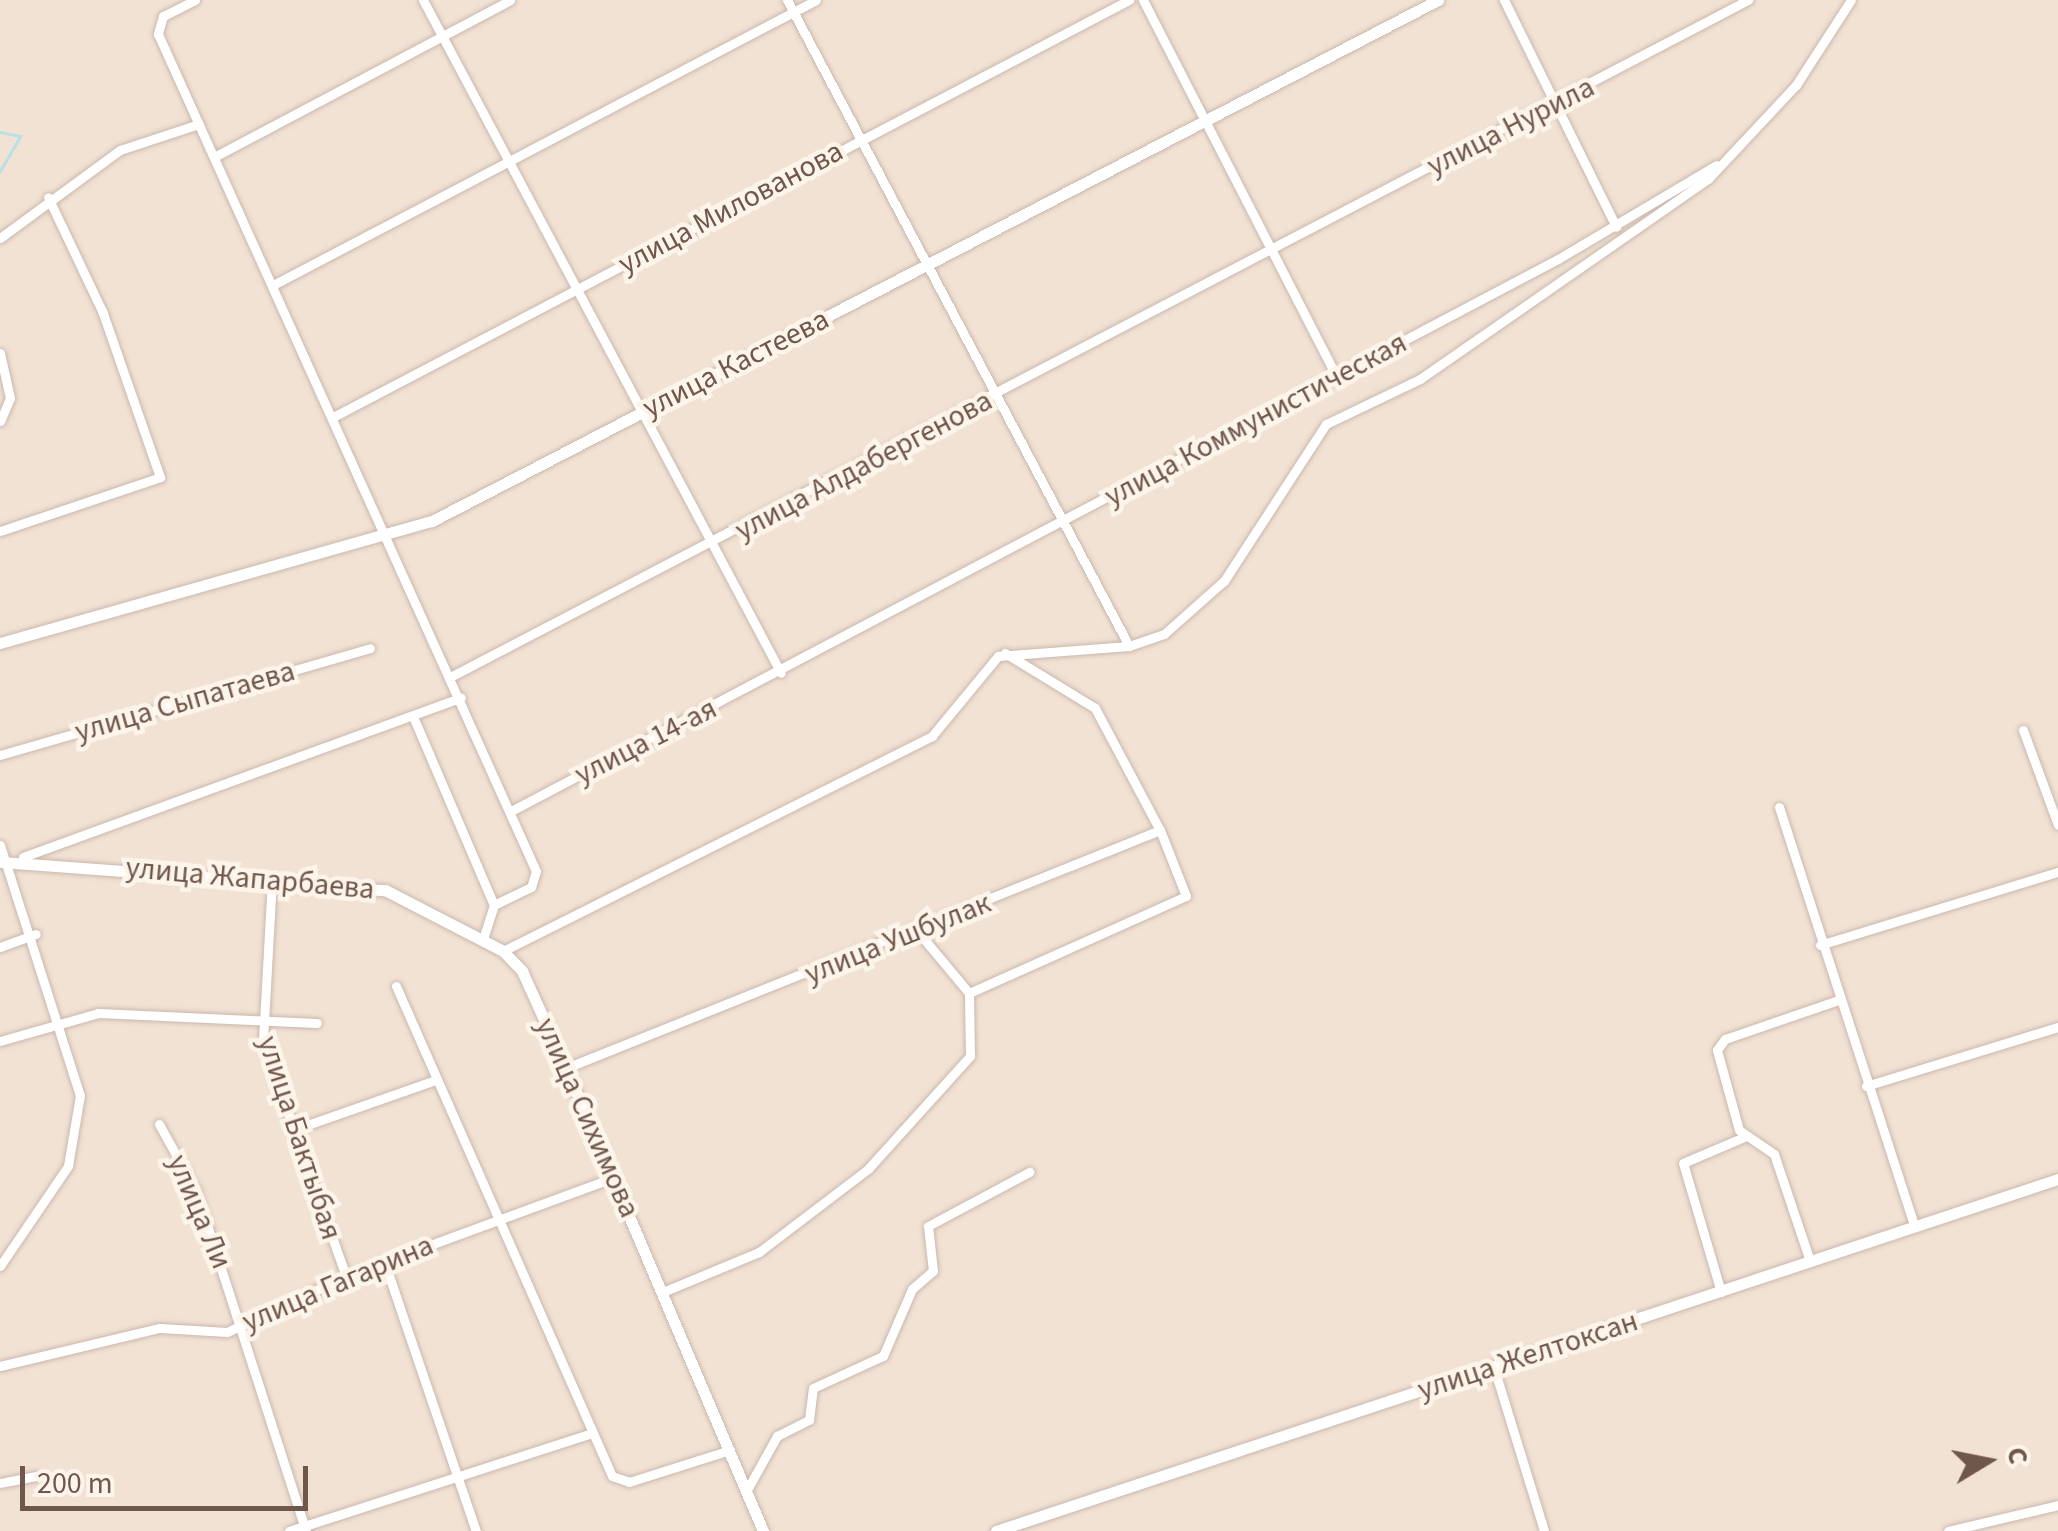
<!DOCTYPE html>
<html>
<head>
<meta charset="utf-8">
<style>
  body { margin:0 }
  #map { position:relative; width:2058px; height:1531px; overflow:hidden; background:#faf0e5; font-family:"Source Sans 3",sans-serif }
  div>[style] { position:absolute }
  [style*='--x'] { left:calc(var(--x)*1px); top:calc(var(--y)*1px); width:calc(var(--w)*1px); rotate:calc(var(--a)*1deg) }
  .residential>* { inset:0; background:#f1e2d4 }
  .stream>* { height:2.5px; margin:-1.25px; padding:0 1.25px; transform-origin:1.25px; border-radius:1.25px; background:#bbdfe2 }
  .roads { filter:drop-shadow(0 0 2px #cab8ac) drop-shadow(0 0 2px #cab8ac) }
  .street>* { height:9px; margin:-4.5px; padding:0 4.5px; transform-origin:4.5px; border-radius:4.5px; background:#fff }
  .secondary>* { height:11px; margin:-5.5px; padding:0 5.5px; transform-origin:5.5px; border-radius:5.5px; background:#fff }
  span { translate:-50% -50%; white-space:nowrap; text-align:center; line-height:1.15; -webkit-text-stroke:9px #fdf5ea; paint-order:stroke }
  .street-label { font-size:30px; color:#70574c }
  .north { position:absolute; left:1938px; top:1411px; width:100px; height:100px; -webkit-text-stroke:8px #fdf5ea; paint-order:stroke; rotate:80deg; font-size:28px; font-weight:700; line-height:40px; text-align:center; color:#70574c }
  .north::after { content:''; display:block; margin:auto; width:35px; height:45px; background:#70574c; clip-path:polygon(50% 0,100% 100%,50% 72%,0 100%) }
  .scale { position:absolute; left:20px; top:1466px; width:288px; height:45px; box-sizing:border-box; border:5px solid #70574c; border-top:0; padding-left:12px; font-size:30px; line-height:35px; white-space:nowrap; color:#70574c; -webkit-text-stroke:8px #fdf5ea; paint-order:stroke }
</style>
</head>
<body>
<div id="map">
  <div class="residential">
    <div style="clip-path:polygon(0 0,2058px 0,2058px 1531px,0 1531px)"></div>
  </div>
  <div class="stream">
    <div style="--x:0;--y:132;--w:21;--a:11"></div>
    <div style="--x:21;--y:136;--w:42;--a:120.3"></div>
  </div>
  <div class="roads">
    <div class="street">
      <div style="--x:195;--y:0;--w:36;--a:153"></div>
      <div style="--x:163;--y:16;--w:19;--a:106"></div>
      <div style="--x:158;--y:34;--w:918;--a:65.7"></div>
      <div style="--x:536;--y:871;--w:17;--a:107"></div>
      <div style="--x:531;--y:887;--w:41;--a:154.1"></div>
      <div style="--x:423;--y:0;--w:762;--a:61.99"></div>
      <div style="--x:787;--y:0;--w:731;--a:62.1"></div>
      <div style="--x:1143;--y:0;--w:424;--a:62.8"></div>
      <div style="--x:1504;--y:0;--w:253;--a:63.7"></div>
      <div style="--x:214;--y:157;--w:335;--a:-27.9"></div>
      <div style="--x:0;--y:238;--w:149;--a:-36.3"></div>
      <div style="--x:120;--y:150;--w:83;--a:-18.2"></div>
      <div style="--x:273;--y:285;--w:613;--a:-27.69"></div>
      <div style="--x:0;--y:353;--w:46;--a:77.5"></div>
      <div style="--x:10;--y:398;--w:25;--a:113"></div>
      <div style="--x:333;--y:417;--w:899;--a:-27.65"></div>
      <div style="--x:0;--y:531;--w:169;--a:-18.6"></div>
      <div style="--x:160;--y:477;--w:174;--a:-109.2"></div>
      <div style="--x:103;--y:313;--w:128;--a:-115.4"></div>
      <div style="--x:1005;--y:653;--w:105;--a:31.4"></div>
      <div style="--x:1095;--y:708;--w:138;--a:62"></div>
      <div style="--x:452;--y:676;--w:1462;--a:-27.55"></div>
      <div style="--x:415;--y:721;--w:200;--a:66.8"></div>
      <div style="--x:494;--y:905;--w:36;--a:108"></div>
      <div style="--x:2023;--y:730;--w:101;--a:69.8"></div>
      <div style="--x:0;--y:755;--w:385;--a:-16.1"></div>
      <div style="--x:1779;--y:807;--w:441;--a:72.1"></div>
      <div style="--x:511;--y:811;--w:1184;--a:-27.8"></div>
      <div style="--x:1558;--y:259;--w:184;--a:-30.7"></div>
      <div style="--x:0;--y:845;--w:262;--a:72.3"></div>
      <div style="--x:80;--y:1095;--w:72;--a:99.6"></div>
      <div style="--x:68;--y:1166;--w:121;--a:124.2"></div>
      <div style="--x:23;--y:857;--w:466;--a:-20"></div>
      <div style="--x:272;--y:879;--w:163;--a:93.2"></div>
      <div style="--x:263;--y:1042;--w:248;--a:70.5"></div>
      <div style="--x:919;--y:933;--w:78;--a:50.2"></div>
      <div style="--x:1820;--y:945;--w:249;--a:-17.1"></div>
      <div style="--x:0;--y:947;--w:38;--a:-20"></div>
      <div style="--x:503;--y:951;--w:480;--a:-26.6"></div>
      <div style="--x:932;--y:736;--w:104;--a:-50.5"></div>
      <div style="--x:998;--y:656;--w:131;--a:-4.4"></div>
      <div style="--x:1129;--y:646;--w:37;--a:-19"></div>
      <div style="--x:1164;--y:634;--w:80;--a:-41.5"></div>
      <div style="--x:1224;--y:581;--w:187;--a:-57"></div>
      <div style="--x:1326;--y:424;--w:104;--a:-25.6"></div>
      <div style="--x:1420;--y:379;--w:351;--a:-34.8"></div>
      <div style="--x:1708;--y:179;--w:129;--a:-46.9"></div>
      <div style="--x:1796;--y:85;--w:101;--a:-57.1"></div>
      <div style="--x:396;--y:986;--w:535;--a:66.21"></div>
      <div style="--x:612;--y:1476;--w:18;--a:19"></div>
      <div style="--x:629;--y:1482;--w:106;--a:-17.6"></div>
      <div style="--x:0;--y:1041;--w:102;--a:-15.9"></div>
      <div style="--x:98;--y:1013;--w:219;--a:2.6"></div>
      <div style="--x:566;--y:1068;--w:640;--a:-21.83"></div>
      <div style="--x:1160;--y:830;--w:71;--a:68.5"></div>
      <div style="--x:1186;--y:896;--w:238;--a:155.9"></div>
      <div style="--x:969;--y:993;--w:63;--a:89.1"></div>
      <div style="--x:970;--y:1056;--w:152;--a:132.1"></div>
      <div style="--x:868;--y:1169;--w:137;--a:142.7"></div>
      <div style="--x:759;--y:1252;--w:104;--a:157.4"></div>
      <div style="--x:1866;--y:1086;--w:201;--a:-17.1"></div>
      <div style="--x:159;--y:1124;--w:77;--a:61.1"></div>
      <div style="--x:196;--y:1191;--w:357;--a:72.1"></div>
      <div style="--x:293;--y:1130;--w:151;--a:-19.3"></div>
      <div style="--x:384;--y:1261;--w:285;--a:71.2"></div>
      <div style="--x:1810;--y:1261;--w:113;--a:-108.6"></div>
      <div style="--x:1774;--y:1154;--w:42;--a:-145.6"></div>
      <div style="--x:1739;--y:1130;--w:83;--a:-105.4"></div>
      <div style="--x:1717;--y:1050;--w:14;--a:-54"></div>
      <div style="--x:1725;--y:1039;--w:120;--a:-19"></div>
      <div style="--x:1721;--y:1292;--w:134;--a:-106.4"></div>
      <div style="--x:1683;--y:1163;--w:66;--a:-23.1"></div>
      <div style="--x:0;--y:1366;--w:164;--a:-13.4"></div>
      <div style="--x:160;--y:1328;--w:67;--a:3.4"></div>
      <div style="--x:227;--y:1332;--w:132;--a:-25.2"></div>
      <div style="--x:346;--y:1276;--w:283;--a:-20.2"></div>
      <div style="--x:1494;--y:1368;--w:170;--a:72.9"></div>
      <div style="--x:0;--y:1483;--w:36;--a:-11"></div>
      <div style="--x:748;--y:1488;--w:60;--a:-60.9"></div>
      <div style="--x:777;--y:1436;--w:36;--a:-27"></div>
      <div style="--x:809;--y:1420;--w:32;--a:-83"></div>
      <div style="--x:813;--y:1388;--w:77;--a:-24.6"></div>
      <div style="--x:883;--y:1356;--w:73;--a:-66.6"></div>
      <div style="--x:912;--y:1289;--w:28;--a:-41"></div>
      <div style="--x:933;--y:1271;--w:45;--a:-96.3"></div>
      <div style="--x:928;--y:1226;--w:115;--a:-28.1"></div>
      <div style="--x:289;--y:1531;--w:319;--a:-17.9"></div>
      <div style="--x:1948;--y:1531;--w:113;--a:-13.3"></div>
    </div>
    <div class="secondary">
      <div style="--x:0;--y:643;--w:449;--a:-15.8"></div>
      <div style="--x:432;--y:521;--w:1133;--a:-27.38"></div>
      <div style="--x:0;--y:862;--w:386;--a:4.2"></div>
      <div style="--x:385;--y:890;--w:133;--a:27.3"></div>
      <div style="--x:503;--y:951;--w:28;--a:46"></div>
      <div style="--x:522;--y:971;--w:107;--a:65.6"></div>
      <div style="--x:566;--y:1068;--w:503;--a:66.95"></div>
      <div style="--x:996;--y:1531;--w:1119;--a:-18.34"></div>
    </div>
  </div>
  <div class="street-label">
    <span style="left:1511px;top:127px;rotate:-27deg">улица Нурила</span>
    <span style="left:731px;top:208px;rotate:-28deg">улица Милованова</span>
    <span style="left:736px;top:364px;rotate:-27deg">улица Кастеева</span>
    <span style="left:1256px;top:420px;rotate:-28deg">улица Коммунистическая</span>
    <span style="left:864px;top:466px;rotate:-28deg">улица Алдабергенова</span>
    <span style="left:185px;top:702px;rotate:-16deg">улица Сыпатаева</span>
    <span style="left:646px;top:742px;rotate:-27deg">улица 14-ая</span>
    <span style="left:250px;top:879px;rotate:5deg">улица Жапарбаева</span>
    <span style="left:898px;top:939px;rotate:-22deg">улица Ушбулак</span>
    <span style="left:587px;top:1118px;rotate:66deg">улица Сихимова</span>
    <span style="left:299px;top:1138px;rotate:72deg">улица Бактыбая</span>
    <span style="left:199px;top:1212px;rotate:67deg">улица Ли</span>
    <span style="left:338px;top:1284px;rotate:-23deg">улица Гагарина</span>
    <span style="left:1528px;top:1356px;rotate:-18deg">улица Желтоксан</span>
  </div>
  <div class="north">С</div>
  <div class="scale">200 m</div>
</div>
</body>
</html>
